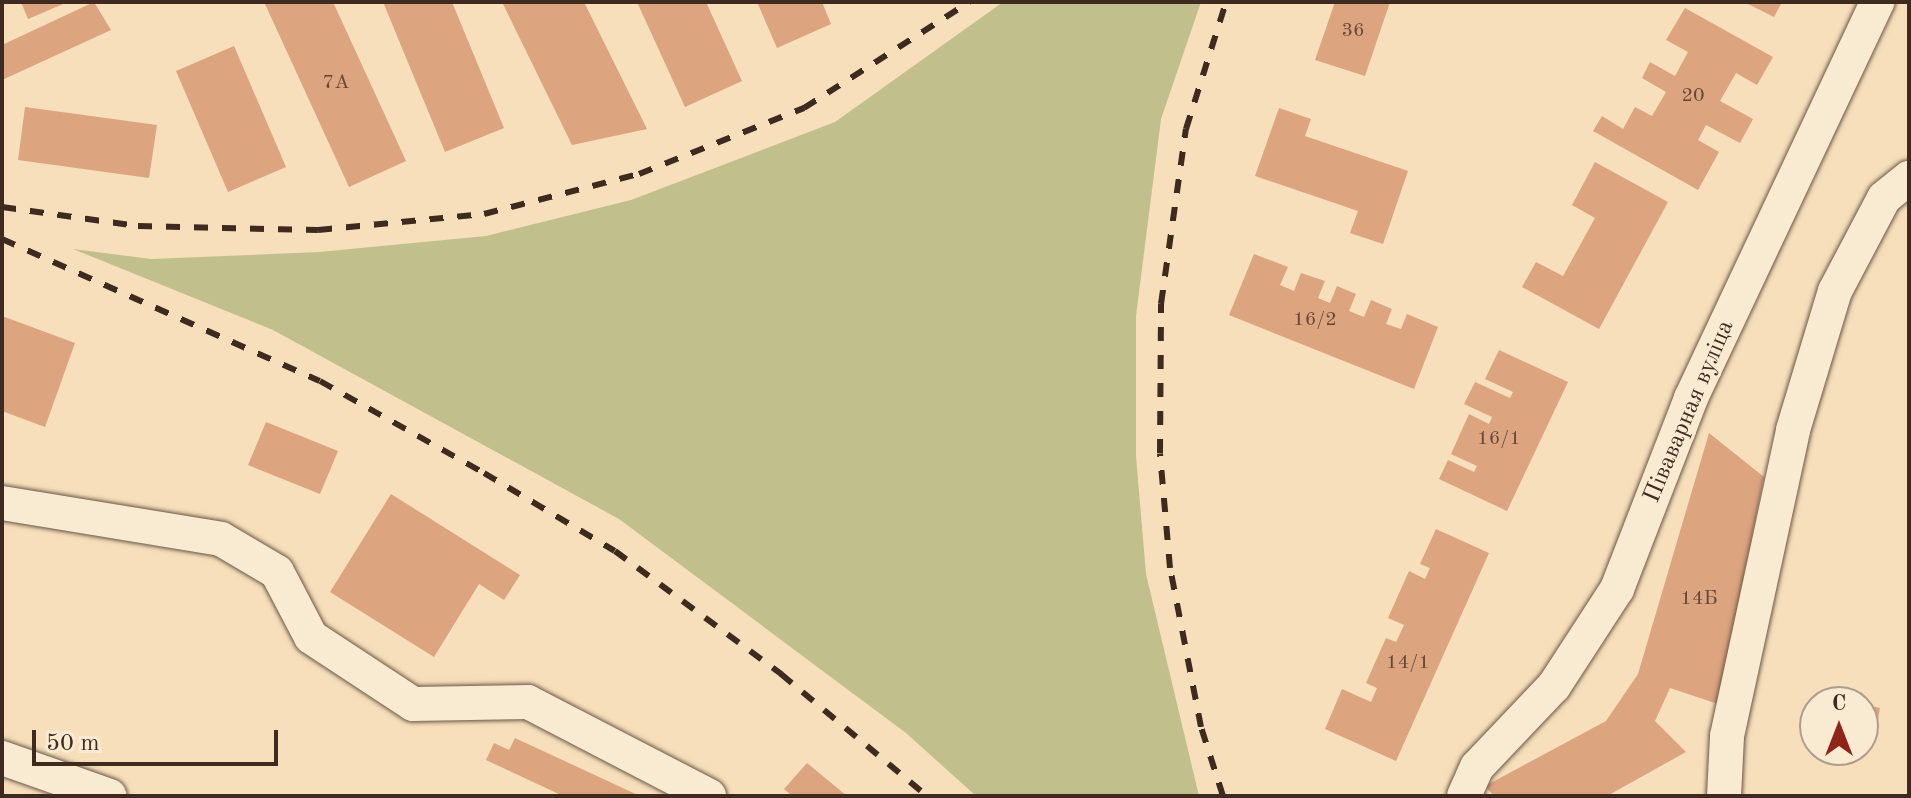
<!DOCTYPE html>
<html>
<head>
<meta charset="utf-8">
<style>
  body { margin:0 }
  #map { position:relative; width:1911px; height:798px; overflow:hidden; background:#f6dfba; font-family:"Old Standard TT",serif }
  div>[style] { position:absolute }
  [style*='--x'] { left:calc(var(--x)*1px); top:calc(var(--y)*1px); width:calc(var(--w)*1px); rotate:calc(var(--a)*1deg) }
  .green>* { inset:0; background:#c1c08c }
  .building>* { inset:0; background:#dca47f }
  .roads { filter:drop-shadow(0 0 2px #6c5746) drop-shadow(0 0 2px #6c5746) }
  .minor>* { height:34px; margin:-17px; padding:0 17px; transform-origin:17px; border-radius:17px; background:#f9ead2 }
  .rail>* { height:6px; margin-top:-3px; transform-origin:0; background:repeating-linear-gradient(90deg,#3e2a1f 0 14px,transparent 0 28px) }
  span { translate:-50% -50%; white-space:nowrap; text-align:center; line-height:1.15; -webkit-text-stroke:6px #f9ead2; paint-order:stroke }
  .number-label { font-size:20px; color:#664837 }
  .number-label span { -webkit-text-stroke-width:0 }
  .street-label { font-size:24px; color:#3e2a1f }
  .frame { position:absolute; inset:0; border:4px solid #3e2a1f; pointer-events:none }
  .north { position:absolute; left:1799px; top:686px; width:80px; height:80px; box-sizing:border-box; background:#f9ead2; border:2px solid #ae9d8a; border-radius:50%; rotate:0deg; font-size:22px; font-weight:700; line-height:32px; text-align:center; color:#3e2a1f }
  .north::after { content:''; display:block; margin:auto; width:28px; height:36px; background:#8f2418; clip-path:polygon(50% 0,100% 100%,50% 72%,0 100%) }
  .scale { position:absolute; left:32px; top:730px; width:246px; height:36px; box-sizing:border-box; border:4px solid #3e2a1f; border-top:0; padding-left:10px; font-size:24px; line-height:28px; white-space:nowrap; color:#3e2a1f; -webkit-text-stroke:6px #f9ead2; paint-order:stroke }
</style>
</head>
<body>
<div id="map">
  <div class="green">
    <div style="clip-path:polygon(1003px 2px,1201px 2px,1161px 119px,1136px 316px,1136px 456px,1146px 574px,1199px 796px,976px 796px,906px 733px,619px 519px,273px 330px,73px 249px,151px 259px,319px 252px,486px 236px,631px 200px,835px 122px)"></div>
  </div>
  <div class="building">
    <div style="clip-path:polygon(21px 2px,68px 2px,28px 19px)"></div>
    <div style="clip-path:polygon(94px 2px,111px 30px,2px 80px,2px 45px)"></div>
    <div style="clip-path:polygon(333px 2px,406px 161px,349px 187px,265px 4px)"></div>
    <div style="clip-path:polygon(383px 2px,452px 2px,504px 128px,445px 152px)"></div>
    <div style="clip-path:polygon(502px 2px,584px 2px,647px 129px,572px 145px)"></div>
    <div style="clip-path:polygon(637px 2px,706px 2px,742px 81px,685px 107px)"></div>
    <div style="clip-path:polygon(757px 2px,822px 2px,831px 24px,777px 48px)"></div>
    <div style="clip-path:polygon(1335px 2px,1390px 2px,1365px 76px,1315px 60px)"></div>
    <div style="clip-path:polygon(1744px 2px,1782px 2px,1774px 17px)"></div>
    <div style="clip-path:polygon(1685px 8px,1773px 57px,1757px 85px,1736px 73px,1720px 101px,1753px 119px,1740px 143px,1706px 125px,1698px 140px,1719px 152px,1698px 190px,1593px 131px,1602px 116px,1623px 129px,1635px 107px,1652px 116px,1666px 92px,1642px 78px,1650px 62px,1675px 76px,1688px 52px,1666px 40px)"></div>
    <div style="clip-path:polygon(234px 46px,286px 167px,228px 192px,176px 71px)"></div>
    <div style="clip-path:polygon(25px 107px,157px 125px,149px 178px,18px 160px)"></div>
    <div style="clip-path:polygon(1279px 108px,1311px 119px,1305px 136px,1408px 171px,1383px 244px,1350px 233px,1358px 211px,1255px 176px)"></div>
    <div style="clip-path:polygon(1595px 162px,1668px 202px,1599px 329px,1522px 287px,1536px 262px,1563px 276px,1595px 218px,1572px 205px)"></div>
    <div style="clip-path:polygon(1254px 254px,1288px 267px,1280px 285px,1294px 291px,1301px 273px,1325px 281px,1318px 298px,1330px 303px,1337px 286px,1356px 294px,1349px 311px,1364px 317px,1371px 300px,1392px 309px,1386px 324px,1401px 329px,1407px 314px,1438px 327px,1414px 389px,1229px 315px)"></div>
    <div style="clip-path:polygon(2px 316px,75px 343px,45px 427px,2px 411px)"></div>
    <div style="clip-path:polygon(1499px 350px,1568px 382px,1507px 511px,1439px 479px,1448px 460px,1474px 472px,1477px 466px,1451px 454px,1469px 414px,1489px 424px,1492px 417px,1464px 404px,1475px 382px,1510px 398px,1513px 392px,1485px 379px)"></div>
    <div style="clip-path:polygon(266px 422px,338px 451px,320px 494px,248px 465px)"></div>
    <div style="clip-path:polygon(1709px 433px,1764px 477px,1718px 704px,1670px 688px,1655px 721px,1686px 752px,1607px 796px,1494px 796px,1485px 786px,1606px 721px,1638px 674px)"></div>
    <div style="clip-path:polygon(391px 494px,520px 575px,504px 600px,479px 584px,434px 657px,330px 592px)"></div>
    <div style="clip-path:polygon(1436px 529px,1489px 553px,1396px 761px,1325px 729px,1342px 689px,1371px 702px,1377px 688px,1366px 683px,1386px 638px,1396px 642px,1404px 625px,1388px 618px,1409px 571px,1425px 579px,1430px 568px,1420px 564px)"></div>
    <div style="clip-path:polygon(1863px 704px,1880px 708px,1875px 736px,1863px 734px)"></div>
    <div style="clip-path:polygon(515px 738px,640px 796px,563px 796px,486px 760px,494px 743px,509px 750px)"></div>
    <div style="clip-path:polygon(807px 763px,847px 796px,792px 796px,784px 789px)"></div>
  </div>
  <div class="roads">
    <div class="minor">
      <div style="--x:2;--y:503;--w:222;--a:9.3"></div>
      <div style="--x:221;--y:539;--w:65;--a:30.5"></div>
      <div style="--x:277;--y:572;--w:73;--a:62.4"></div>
      <div style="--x:311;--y:637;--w:122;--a:33.3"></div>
      <div style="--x:413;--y:704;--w:115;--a:-1"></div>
      <div style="--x:528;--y:702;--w:204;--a:27.4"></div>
      <div style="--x:2;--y:758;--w:114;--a:19.4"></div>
      <div style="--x:1464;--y:796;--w:32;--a:-66"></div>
      <div style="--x:1477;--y:767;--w:112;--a:-46.5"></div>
      <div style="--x:1554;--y:686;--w:116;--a:-57"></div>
      <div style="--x:1617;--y:589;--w:205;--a:-68.8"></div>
      <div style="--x:1691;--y:398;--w:438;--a:-64.8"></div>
      <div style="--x:1724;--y:796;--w:60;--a:-87.1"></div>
      <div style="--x:1727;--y:736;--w:313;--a:-77.8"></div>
      <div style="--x:1793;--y:430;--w:145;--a:-73.2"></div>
      <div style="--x:1835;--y:291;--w:105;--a:-62.2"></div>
      <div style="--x:1884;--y:198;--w:32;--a:-39"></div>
    </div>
  </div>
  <div class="rail">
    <div style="--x:2;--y:207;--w:137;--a:8"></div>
    <div style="--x:138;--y:226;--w:180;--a:1.3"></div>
    <div style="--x:318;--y:230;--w:167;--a:-5.5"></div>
    <div style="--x:484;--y:214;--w:160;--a:-14.5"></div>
    <div style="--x:639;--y:174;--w:178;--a:-21.8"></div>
    <div style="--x:804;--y:108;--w:196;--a:-32.7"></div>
    <div style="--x:2;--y:239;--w:348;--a:24.1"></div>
    <div style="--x:320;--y:381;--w:188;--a:29.3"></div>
    <div style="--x:484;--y:473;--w:152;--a:30.8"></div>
    <div style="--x:615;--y:551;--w:207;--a:36.5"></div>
    <div style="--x:781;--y:674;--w:190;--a:39.9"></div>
    <div style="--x:1223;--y:796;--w:72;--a:-107.7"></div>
    <div style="--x:1201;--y:727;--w:162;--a:-101"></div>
    <div style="--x:1170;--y:568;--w:115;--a:-95"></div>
    <div style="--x:1160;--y:453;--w:149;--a:-89.6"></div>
    <div style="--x:1161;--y:304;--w:177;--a:-81.9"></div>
    <div style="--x:1186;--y:129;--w:133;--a:-72.5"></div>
  </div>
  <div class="number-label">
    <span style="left:1353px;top:31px">36</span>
    <span style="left:336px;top:83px">7А</span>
    <span style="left:1693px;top:96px">20</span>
    <span style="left:1315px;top:320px">16/2</span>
    <span style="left:1499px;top:439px">16/1</span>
    <span style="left:1699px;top:599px">14Б</span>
    <span style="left:1408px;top:663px">14/1</span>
  </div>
  <div class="street-label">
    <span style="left:1690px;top:412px;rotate:-67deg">Піваварная вуліца</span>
  </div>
  <div class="frame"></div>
  <div class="north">С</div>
  <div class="scale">50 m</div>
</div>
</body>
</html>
